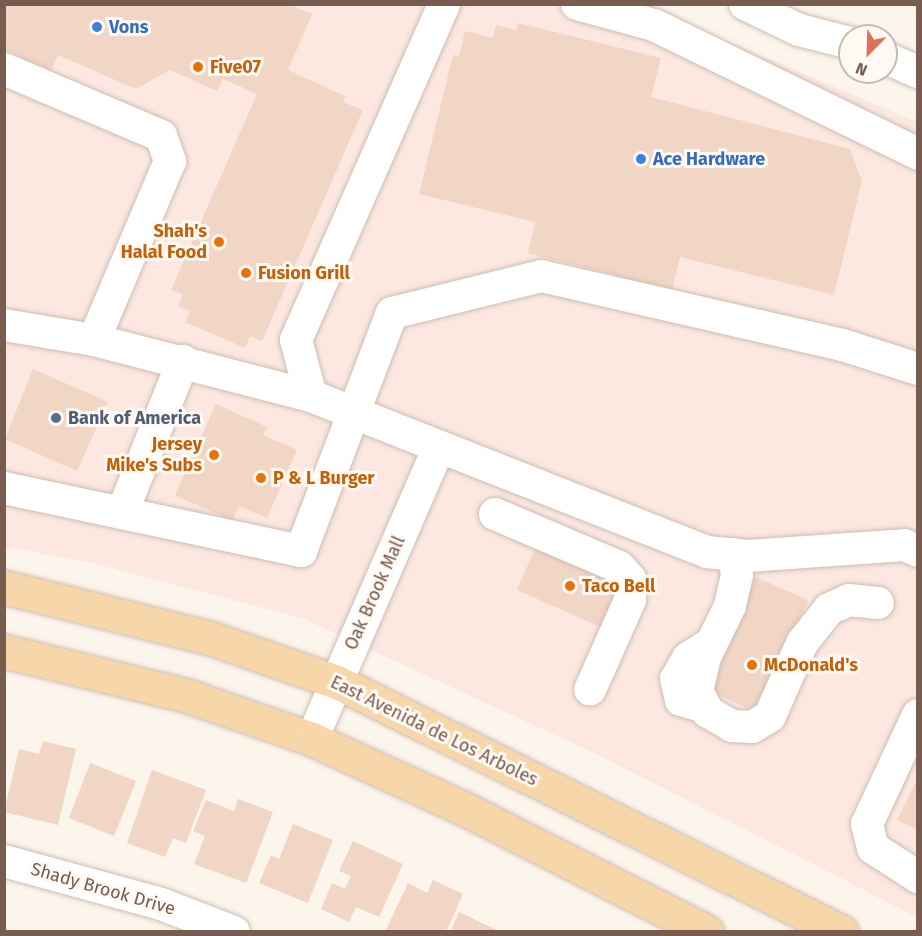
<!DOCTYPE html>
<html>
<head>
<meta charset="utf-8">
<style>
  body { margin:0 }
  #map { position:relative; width:922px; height:936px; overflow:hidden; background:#fcf5ec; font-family:"Fira Sans",sans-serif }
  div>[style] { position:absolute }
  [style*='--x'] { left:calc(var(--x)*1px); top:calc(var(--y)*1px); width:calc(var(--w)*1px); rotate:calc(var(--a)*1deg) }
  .commercial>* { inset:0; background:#fce8e1 }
  .building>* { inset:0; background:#f1d5c5 }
  .roads { filter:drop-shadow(0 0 2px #cebdb1) drop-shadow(0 0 2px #cebdb1) }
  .minor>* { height:32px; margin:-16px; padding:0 16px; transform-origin:16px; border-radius:16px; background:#fff }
  .major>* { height:33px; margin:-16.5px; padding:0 16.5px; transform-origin:16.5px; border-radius:16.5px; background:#f7d7a9 }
  .dots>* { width:16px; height:16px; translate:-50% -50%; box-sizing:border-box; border:3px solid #fefaf3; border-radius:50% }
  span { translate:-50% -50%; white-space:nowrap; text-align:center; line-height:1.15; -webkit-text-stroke:6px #fefaf3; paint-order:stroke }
  .shop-label { font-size:18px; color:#366cbe; font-weight:700 }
  .left { translate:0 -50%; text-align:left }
  .food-label { font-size:18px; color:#c56008; font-weight:700 }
  .right { translate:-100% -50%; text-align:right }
  .service-label { font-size:18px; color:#4e5e75; font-weight:700 }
  .street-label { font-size:18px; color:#775c4f }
  .frame { position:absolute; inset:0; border:6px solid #775c4f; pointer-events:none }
  .north { position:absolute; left:838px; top:24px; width:60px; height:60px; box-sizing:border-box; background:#fefaf3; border:2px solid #c8bbb1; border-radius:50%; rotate:203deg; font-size:16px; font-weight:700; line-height:24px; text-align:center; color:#775c4f }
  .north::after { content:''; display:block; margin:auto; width:21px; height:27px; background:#df7158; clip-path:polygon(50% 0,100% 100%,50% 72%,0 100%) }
</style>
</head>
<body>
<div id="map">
  <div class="commercial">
    <div style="clip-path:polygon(4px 5px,643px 5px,917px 122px,917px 917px,592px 752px,304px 619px,88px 562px,5px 547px)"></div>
  </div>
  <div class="building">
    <div style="clip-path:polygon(4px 5px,290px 5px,312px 14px,288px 70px,345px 96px,343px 102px,363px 110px,262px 341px,250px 336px,245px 348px,185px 322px,190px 311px,178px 306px,183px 294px,171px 290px,257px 94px,223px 79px,217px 91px,170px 70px,136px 89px,58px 55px,51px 70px,4px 49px)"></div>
    <div style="clip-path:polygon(518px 23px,661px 58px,651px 97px,850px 149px,862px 181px,834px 295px,680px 257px,672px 289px,528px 253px,535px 222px,419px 194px,453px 55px,459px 56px,465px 31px,493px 38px,496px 25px,516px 30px)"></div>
    <div style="clip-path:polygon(33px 369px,108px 402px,77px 471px,5px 439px)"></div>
    <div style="clip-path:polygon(216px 404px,267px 427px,263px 435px,297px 450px,267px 518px,239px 506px,232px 521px,175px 495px)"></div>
    <div style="clip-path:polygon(537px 544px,624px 582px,603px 628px,517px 590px)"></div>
    <div style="clip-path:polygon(756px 577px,808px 600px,759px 713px,707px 690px)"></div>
    <div style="clip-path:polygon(43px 741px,76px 749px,58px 825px,4px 812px,19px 749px,39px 754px)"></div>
    <div style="clip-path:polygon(90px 763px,136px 781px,114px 836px,69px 818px)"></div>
    <div style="clip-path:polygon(152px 770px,206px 790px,186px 843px,173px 838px,165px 857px,127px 843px)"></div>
    <div style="clip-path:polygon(918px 777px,918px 830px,897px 820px)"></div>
    <div style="clip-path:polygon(238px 799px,273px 812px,246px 883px,194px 864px,205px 836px,193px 831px,206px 800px,234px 811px)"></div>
    <div style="clip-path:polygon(293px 824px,333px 840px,308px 903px,259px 883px,271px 855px,279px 859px)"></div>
    <div style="clip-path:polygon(353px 841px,403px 864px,379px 917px,356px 907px,349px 922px,321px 909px,332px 883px,345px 889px,351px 876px,339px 871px)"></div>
    <div style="clip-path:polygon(433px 880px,463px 894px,446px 932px,385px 932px,408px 883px,427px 893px)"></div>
    <div style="clip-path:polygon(459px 912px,501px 932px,450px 932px)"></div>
  </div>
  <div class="roads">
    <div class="minor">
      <div style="--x:577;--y:4;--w:80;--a:15.3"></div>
      <div style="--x:654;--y:25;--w:294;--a:26"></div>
      <div style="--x:745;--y:4;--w:60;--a:25.7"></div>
      <div style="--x:799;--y:30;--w:53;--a:14.3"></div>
      <div style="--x:886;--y:58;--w:35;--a:24"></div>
      <div style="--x:4;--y:69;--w:171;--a:23.1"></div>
      <div style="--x:161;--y:136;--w:27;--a:70"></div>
      <div style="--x:170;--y:161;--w:194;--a:113"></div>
      <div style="--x:4;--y:325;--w:91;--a:9.5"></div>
      <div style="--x:94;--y:340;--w:224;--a:14.5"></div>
      <div style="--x:311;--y:396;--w:426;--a:21.5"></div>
      <div style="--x:707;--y:552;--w:41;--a:5.6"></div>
      <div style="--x:748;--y:556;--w:156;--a:-4"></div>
      <div style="--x:904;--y:545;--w:15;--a:23"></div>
      <div style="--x:311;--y:396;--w:58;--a:-105"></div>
      <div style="--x:296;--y:340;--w:367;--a:-66.2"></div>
      <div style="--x:4;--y:488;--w:304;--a:12"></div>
      <div style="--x:301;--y:551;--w:255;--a:-69.1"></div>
      <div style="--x:392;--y:313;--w:154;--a:-13.9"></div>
      <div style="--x:541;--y:276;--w:310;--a:12.9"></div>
      <div style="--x:843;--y:345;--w:79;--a:17.7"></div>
      <div style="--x:122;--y:513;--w:164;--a:-68.1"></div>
      <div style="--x:495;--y:514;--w:135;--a:23.1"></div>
      <div style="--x:619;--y:567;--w:16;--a:47"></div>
      <div style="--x:630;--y:579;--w:21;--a:90"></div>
      <div style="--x:630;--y:600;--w:98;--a:114"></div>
      <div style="--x:734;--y:554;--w:21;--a:82"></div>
      <div style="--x:737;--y:575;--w:32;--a:103"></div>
      <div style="--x:730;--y:606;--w:57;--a:116.1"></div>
      <div style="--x:705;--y:657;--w:35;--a:103"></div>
      <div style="--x:697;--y:691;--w:24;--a:62"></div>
      <div style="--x:708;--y:712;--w:28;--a:30"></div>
      <div style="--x:732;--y:726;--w:20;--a:3"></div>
      <div style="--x:752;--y:727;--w:21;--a:-31"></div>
      <div style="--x:770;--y:716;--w:80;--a:-66.3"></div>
      <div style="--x:802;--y:643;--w:43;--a:-51.5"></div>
      <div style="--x:829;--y:609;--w:22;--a:-24"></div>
      <div style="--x:849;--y:600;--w:29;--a:6"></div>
      <div style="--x:702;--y:706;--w:22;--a:-164"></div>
      <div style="--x:681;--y:700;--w:22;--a:-103"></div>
      <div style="--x:676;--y:679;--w:24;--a:-60"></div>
      <div style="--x:688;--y:658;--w:25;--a:-32"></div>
      <div style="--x:918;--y:715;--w:120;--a:115.1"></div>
      <div style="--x:867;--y:824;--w:25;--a:76"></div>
      <div style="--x:873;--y:848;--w:54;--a:32.8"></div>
      <div style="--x:312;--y:739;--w:318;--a:-66.5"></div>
      <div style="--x:4;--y:861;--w:163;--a:15.3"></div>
      <div style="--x:161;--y:904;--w:78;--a:21"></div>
    </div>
    <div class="major">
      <div style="--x:4;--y:587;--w:212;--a:13.9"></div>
      <div style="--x:210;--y:638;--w:134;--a:19.1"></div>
      <div style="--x:337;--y:682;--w:563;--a:26.34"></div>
      <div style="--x:4;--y:651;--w:189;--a:13.7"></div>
      <div style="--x:188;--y:696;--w:131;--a:19.1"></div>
      <div style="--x:312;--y:739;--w:168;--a:24.6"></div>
      <div style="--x:465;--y:809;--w:271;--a:26.9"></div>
    </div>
  </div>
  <div class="dots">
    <div style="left:97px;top:27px;background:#3f7fe0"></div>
    <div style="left:198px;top:67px;background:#e8710a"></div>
    <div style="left:641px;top:159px;background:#3f7fe0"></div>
    <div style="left:219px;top:242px;background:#e8710a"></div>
    <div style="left:246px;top:273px;background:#e8710a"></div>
    <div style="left:56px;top:418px;background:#5c6f8a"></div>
    <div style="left:214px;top:455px;background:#e8710a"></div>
    <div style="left:261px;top:478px;background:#e8710a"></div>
    <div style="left:570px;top:586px;background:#e8710a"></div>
    <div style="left:752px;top:665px;background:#e8710a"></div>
  </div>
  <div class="shop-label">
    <span class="left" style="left:109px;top:27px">Vons</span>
    <span class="left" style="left:653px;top:159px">Ace Hardware</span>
  </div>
  <div class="food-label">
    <span class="left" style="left:210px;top:67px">Five07</span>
    <span class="right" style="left:207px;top:242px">Shah's<br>Halal Food</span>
    <span class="left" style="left:258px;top:273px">Fusion Grill</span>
    <span class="right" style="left:202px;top:455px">Jersey<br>Mike's Subs</span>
    <span class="left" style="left:273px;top:478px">P &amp; L Burger</span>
    <span class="left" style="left:582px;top:586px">Taco Bell</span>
    <span class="left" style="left:764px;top:665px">McDonald's</span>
  </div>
  <div class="service-label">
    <span class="left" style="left:68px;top:418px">Bank of America</span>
  </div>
  <div class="street-label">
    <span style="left:375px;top:593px;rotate:-66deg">Oak Brook Mall</span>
    <span style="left:434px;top:731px;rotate:26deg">East Avenida de Los Arboles</span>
    <span style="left:103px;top:889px;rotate:16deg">Shady Brook Drive</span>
  </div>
  <div class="frame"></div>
  <div class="north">N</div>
</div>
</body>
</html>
